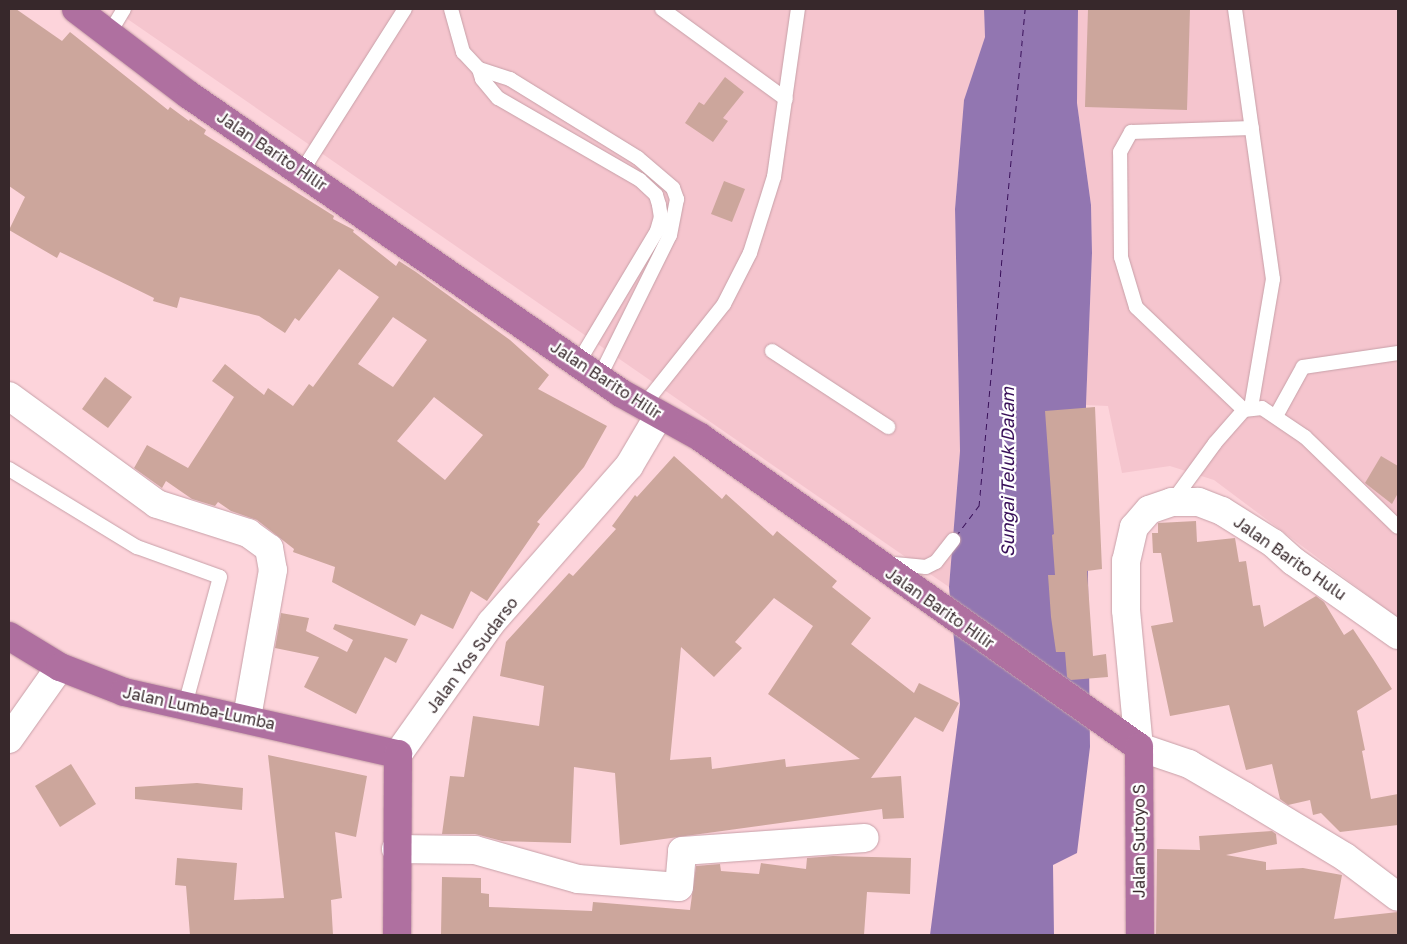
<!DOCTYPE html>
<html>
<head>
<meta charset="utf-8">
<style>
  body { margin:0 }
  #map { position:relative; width:1407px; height:944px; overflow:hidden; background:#fdd4db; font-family:"Golos Text",sans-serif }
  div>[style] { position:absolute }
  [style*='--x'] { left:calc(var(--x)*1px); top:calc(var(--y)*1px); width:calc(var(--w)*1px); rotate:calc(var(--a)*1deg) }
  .built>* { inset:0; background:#f5c5ce }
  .water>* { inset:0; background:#9276b1 }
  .ferry>* { height:1px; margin-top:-0.5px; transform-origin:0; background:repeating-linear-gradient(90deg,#391059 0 6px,transparent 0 11px) }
  .building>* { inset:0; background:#cca69c }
  .roads { filter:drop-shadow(0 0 1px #c7a0a8) drop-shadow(0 0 1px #c7a0a8) }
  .lane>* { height:14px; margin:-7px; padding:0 7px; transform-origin:7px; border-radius:7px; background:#fff }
  .street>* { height:28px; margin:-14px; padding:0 14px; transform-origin:14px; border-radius:14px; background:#fff }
  .secondary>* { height:28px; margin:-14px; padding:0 14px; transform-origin:14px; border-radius:14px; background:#fff }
  .highway>* { height:28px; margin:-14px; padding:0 14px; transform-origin:14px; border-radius:14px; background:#af70a0 }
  span { translate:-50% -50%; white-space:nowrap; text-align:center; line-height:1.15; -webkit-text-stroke:4.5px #fff; paint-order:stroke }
  .street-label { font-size:16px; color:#37282b }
  .water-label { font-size:18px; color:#391059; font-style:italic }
  .frame { position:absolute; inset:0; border:10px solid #37282b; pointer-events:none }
</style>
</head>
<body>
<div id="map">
  <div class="built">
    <div style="clip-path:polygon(113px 9px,984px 9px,985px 37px,964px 100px,955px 209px,960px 451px,949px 587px)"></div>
    <div style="clip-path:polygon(1078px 9px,1398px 9px,1398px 618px,1214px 480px,1170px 466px,1122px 473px,1108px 406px,1086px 405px,1092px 253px,1091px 205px,1077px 103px)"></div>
  </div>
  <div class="water">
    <div style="clip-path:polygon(984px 9px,1078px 9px,1077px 103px,1091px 205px,1092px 253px,1086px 405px,1090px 747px,1077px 853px,1053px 865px,1054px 935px,930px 935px,960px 704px,949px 587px,960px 451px,955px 209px,964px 100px,985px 37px)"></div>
  </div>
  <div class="ferry">
    <div style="--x:956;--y:536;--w:38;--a:-53"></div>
    <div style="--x:979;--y:506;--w:499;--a:-84.7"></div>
  </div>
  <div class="building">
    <div style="clip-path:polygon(evenodd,9px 9px,16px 9px,62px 41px,70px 32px,168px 110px,170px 107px,189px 121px,190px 119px,206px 130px,204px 134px,334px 216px,333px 219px,354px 230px,353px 232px,396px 266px,399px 261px,416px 272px,510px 340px,549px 375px,538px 389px,607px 426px,584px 467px,537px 522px,540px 524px,487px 601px,471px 591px,453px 629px,421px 614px,415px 626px,332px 582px,335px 567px,293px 552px,294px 549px,257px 520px,231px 511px,218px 502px,215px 506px,192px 499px,166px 481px,162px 488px,134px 468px,147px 445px,188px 468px,234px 397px,212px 381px,225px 364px,264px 395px,268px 388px,293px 406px,309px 384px,313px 387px,379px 297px,339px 269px,299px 321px,295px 318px,285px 333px,259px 316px,180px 297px,177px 308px,153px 301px,154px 298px,60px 252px,57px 258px,9px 230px,25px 197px,9px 186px,9px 9px,393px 317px,427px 340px,393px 387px,358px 364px,393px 317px,9px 9px,434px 397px,483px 435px,445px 480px,397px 441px,434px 397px)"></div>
    <div style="clip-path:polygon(1088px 9px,1190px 9px,1187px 110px,1085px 107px)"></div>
    <div style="clip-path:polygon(725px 77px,744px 92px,723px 118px,728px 121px,713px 142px,685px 123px,699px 102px,704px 105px)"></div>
    <div style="clip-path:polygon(724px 181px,745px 189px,732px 222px,711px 214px)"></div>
    <div style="clip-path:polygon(105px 377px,132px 397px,108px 428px,82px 409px)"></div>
    <div style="clip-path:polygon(1095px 407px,1102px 569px,1087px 571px,1093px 656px,1106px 654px,1108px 677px,1071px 680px,1067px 677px,1065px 652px,1056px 652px,1051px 617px,1048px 575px,1055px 575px,1052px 535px,1054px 534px,1045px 411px)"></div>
    <div style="clip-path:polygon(evenodd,674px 456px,722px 499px,726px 494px,773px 536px,777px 531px,837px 581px,832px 587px,871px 618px,851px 644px,914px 693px,919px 683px,959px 703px,943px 732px,915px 717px,871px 778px,901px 776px,904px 818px,883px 819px,882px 809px,620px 845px,615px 773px,574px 767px,571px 843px,502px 841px,475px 834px,442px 834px,450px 776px,464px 777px,473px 716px,539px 726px,544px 686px,500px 676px,506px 642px,569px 573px,573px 576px,616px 529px,612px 526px,635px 495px,637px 497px,674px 456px,774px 598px,813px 626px,768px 694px,860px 759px,786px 767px,785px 759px,712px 769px,711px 757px,670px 760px,681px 647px,714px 677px,742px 648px,735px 642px,774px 598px)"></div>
    <div style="clip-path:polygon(1381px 456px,1398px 466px,1398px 493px,1392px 504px,1365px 483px)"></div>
    <div style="clip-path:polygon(1196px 521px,1197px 542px,1235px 538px,1239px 562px,1246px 561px,1253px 606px,1260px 605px,1264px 627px,1316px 596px,1324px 602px,1344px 635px,1353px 629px,1373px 659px,1392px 689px,1357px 711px,1365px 750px,1362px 751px,1371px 799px,1398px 794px,1398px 825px,1340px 832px,1321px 813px,1313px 815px,1310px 800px,1288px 805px,1280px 799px,1272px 764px,1246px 770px,1229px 705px,1170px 716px,1151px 626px,1173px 622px,1161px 553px,1153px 553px,1152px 533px,1158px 533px,1158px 523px)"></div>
    <div style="clip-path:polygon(281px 613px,309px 618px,306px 631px,347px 652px,353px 640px,333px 629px,335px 624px,408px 639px,396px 663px,385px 657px,356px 714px,304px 687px,319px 657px,275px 648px)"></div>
    <div style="clip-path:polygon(268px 755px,367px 776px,356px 837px,335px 832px,342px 898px,331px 900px,333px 935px,190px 935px,186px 886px,175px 885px,177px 858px,237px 863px,234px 900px,284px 898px)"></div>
    <div style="clip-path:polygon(71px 764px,96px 804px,60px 827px,35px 786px)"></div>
    <div style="clip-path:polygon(197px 783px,243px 788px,242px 810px,135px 799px,135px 787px)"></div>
    <div style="clip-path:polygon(1272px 831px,1276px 834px,1277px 844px,1226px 855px,1266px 862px,1266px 870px,1303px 868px,1342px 875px,1334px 919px,1398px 912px,1398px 935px,1156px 935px,1157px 849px,1200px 850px,1199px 836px)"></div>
    <div style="clip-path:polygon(833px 856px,911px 858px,910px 894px,867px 892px,864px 935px,441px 935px,442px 877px,481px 878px,481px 893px,489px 894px,489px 907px,592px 911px,593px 902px,690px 910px,696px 866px,720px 864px,721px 871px,759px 874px,761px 863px,806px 869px,807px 858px)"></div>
  </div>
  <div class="roads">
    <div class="lane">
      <div style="--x:451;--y:9;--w:45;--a:74.4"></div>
      <div style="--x:463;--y:52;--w:23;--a:47"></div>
      <div style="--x:479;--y:69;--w:10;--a:73"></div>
      <div style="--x:482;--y:79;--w:25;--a:50"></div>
      <div style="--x:498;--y:98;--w:164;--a:30"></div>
      <div style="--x:640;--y:180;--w:22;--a:43"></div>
      <div style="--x:656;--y:195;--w:10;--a:73"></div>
      <div style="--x:659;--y:205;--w:12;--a:81"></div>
      <div style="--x:661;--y:217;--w:15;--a:106"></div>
      <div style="--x:657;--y:231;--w:154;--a:120.9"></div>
      <div style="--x:662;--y:9;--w:153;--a:36"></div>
      <div style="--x:1235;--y:9;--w:273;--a:82"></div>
      <div style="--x:1273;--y:279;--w:131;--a:99.7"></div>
      <div style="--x:109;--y:34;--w:29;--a:-59"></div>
      <div style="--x:479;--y:69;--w:33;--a:18"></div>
      <div style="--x:510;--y:79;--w:150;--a:31.7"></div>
      <div style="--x:638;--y:158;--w:46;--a:40.6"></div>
      <div style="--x:673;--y:188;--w:12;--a:70"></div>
      <div style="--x:677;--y:199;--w:37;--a:101"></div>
      <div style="--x:670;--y:235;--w:160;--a:116.4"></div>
      <div style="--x:302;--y:171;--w:192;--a:-57.6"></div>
      <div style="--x:772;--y:351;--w:139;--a:33.2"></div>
      <div style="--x:643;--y:406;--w:130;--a:-51.5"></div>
      <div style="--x:724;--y:304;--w:57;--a:-63"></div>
      <div style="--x:750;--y:253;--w:80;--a:-72.5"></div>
      <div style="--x:774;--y:177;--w:170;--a:-81.9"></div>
      <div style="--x:1244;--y:410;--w:149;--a:-136.4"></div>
      <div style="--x:1136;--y:307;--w:52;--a:-106.7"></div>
      <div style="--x:1121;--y:257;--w:105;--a:-90.5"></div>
      <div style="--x:1120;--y:152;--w:23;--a:-61"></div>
      <div style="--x:1131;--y:132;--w:121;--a:-1.9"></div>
      <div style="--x:1276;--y:416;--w:56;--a:-61.1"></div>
      <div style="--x:1303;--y:367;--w:96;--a:-8.4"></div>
      <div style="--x:9;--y:469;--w:150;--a:31.4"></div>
      <div style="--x:137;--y:547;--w:88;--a:19.9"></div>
      <div style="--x:220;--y:577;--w:133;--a:105.3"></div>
      <div style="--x:1172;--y:502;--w:73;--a:-53.9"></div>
      <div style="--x:1215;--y:443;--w:44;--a:-48.7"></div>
      <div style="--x:1244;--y:410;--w:18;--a:-6"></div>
      <div style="--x:1262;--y:408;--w:52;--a:34"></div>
      <div style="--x:1305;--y:437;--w:129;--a:44.1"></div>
      <div style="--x:884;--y:563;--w:42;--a:5.4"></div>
      <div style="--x:926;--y:567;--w:11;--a:-27"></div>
      <div style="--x:936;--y:562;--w:28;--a:-52"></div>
    </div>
    <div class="street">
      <div style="--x:9;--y:396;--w:183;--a:36.1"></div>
      <div style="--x:157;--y:504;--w:96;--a:17.7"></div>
      <div style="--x:248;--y:533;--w:26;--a:36"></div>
      <div style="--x:269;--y:548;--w:22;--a:80"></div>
      <div style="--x:273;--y:570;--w:150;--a:100"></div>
      <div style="--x:9;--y:739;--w:88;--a:-54.7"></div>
      <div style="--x:396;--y:849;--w:79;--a:0.7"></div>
      <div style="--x:475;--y:850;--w:107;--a:15.7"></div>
      <div style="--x:578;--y:879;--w:101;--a:4.5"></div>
      <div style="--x:679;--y:887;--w:36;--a:-85"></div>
      <div style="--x:682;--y:851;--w:183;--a:-4.1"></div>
    </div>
    <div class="secondary">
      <div style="--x:1398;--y:635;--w:128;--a:-144.8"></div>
      <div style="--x:1293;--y:561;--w:27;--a:-138"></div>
      <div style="--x:1273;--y:543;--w:60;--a:-147.9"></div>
      <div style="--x:1222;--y:511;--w:26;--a:-159"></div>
      <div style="--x:1198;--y:502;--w:26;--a:180"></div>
      <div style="--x:1172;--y:502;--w:24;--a:161"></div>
      <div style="--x:1149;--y:510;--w:23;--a:131"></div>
      <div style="--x:1134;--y:527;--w:35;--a:103"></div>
      <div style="--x:1126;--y:561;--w:49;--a:90"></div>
      <div style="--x:1126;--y:610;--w:138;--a:84.6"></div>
      <div style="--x:1139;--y:747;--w:53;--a:18.8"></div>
      <div style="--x:1189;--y:764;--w:64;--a:30.2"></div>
      <div style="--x:1244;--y:796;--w:118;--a:31.1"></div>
      <div style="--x:1345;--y:857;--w:66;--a:37"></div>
      <div style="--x:398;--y:754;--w:161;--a:-54.6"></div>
      <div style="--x:491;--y:623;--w:209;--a:-48.7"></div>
      <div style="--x:629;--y:466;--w:59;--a:-59.5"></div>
    </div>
    <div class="highway">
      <div style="--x:76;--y:9;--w:142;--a:37.3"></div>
      <div style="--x:189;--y:95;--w:525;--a:34.6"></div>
      <div style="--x:621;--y:393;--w:90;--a:29.1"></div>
      <div style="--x:700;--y:437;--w:537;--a:35.23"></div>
      <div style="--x:1139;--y:747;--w:188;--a:89.7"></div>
      <div style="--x:9;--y:636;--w:60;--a:31.3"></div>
      <div style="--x:60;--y:667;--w:69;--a:21.3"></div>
      <div style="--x:124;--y:692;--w:281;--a:12.8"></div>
      <div style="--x:398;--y:754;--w:181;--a:90.3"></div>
    </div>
  </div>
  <div class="street-label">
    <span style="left:272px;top:151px;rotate:34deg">Jalan Barito Hilir</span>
    <span style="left:606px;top:380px;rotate:33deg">Jalan Barito Hilir</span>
    <span style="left:1290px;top:558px;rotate:35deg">Jalan Barito Hulu</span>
    <span style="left:940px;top:608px;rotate:35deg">Jalan Barito Hilir</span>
    <span style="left:472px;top:655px;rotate:-53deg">Jalan Yos Sudarso</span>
    <span style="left:199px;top:708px;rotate:12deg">Jalan Lumba-Lumba</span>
    <span style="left:1139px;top:841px;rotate:-90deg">Jalan Sutoyo S</span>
  </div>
  <div class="water-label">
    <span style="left:1007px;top:472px;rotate:-90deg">Sungai Teluk Dalam</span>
  </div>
  <div class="frame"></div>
</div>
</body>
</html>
